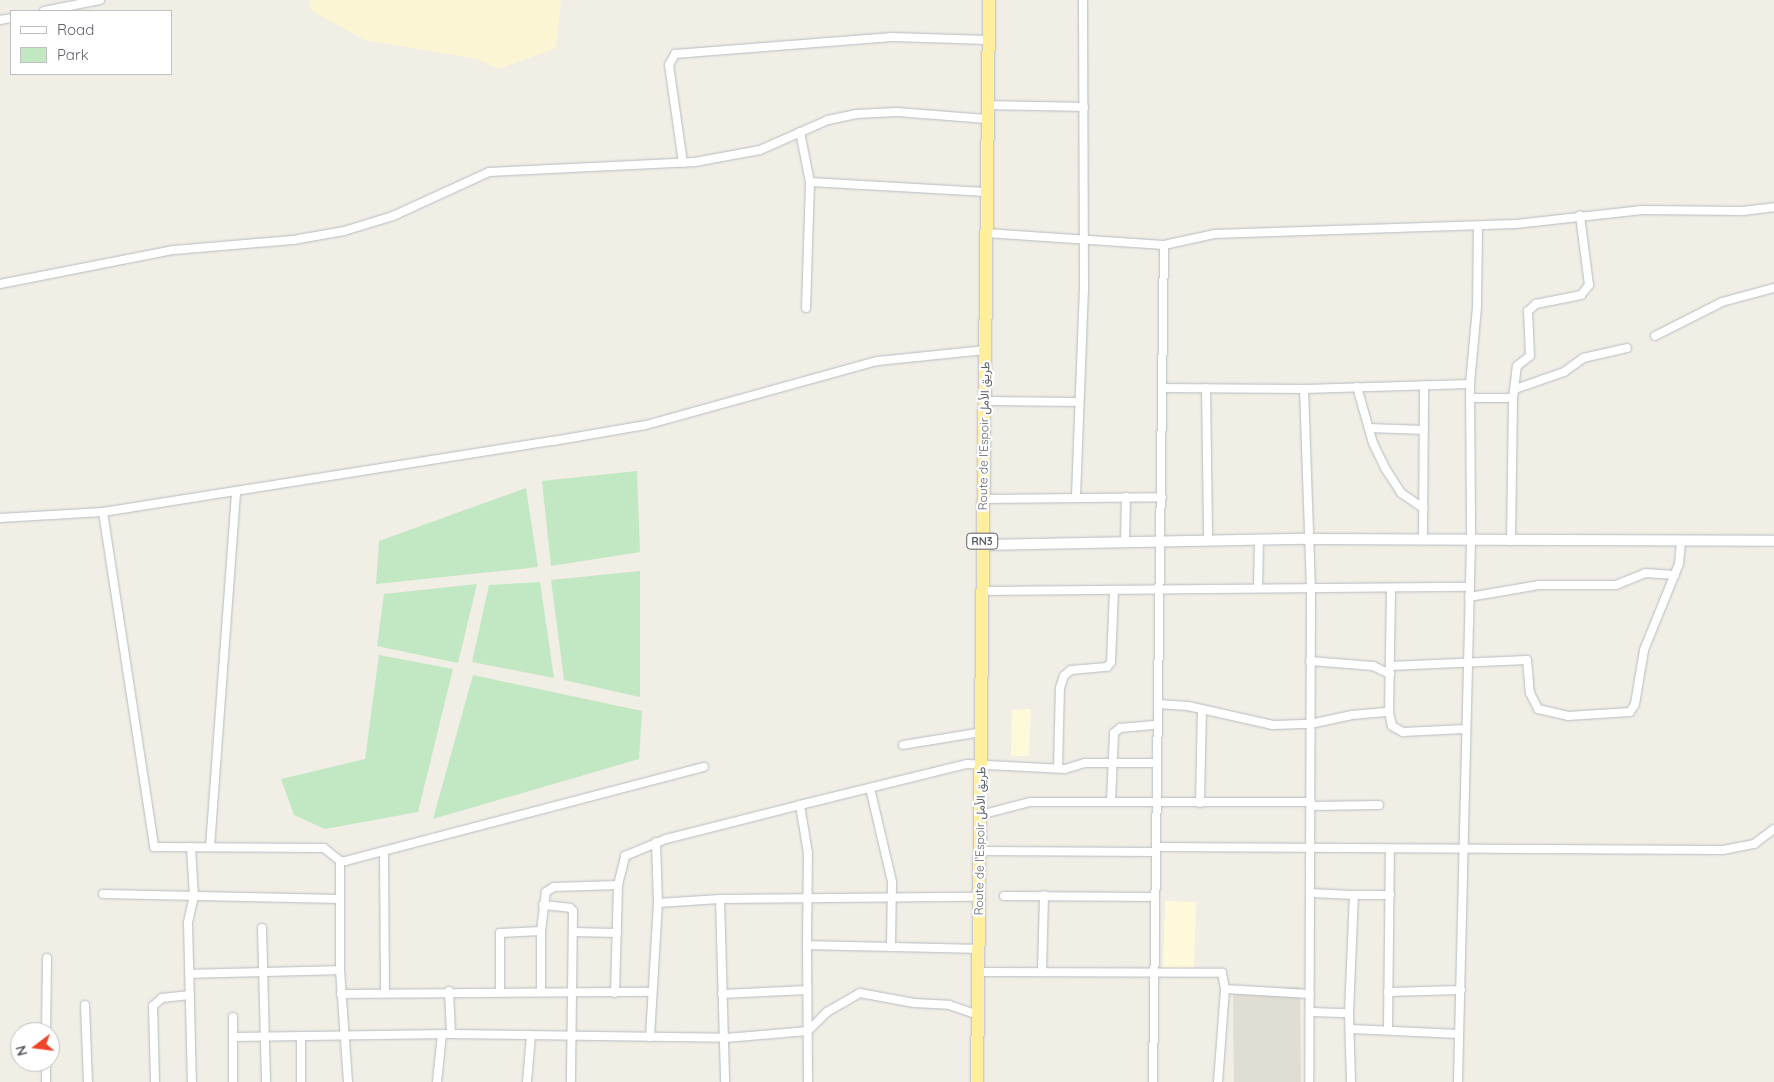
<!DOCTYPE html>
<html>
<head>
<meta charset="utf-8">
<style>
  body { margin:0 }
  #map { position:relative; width:1774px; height:1082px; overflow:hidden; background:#f0eee5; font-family:Quicksand,Vazirmatn,sans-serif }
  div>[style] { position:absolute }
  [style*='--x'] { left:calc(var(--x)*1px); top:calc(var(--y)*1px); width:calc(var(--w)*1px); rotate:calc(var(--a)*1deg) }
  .commercial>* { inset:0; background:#fff9db }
  .education>* { inset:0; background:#e0ddd3 }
  .green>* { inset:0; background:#c1e8c3 }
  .sand>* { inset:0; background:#fcf5d4 }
  .roads { filter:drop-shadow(0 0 1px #b8bbc0) drop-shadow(0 0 1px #b8bbc0) }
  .minor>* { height:8px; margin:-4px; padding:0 4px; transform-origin:4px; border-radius:4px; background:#fff }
  .tertiary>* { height:10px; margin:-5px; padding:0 5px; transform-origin:5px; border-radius:5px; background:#fff }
  .trunk>* { height:12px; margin:-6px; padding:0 6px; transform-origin:6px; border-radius:6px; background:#ffef9c }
  span { translate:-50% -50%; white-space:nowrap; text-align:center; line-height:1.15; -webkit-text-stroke:4.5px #fff; paint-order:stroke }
  .shield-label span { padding:1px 4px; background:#fff; border:1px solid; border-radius:4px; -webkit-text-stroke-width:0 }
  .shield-label { font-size:11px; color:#5d6166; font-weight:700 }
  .street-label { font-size:12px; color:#5d6166 }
  .legend { position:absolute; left:10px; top:10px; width:162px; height:65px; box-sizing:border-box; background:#fff; border:1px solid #bec0c2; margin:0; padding:6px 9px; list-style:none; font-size:15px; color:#5d6166 }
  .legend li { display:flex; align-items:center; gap:10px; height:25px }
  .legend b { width:25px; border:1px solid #bec0c2 }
  .north { position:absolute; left:10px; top:1022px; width:50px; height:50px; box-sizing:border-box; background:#fff; border:1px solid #bec0c2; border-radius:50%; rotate:255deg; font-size:14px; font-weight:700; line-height:20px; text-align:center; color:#5d6166 }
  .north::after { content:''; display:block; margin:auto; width:18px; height:22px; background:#f1442a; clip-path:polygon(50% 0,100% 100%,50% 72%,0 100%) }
</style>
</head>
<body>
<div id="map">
  <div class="commercial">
    <div style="clip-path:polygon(1031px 709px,1029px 756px,1011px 756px,1012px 710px)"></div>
    <div style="clip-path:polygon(1165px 901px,1196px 902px,1194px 968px,1163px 970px)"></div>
  </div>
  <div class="education">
    <div style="clip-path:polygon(1300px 987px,1301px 1082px,1234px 1082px,1233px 988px)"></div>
  </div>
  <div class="green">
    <div style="clip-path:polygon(637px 471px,640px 552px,551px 566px,542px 481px)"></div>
    <div style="clip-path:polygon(526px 488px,538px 567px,376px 584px,379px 541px)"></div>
    <div style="clip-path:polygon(640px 571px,640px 697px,564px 680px,551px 580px)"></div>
    <div style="clip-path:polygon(540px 582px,554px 678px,472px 662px,489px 585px)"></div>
    <div style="clip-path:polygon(477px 584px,458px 663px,377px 646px,384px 594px)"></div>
    <div style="clip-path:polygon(379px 655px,453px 669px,418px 812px,325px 829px,294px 815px,281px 779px,365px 759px)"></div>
    <div style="clip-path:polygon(473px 675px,642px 711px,639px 759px,433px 819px)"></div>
  </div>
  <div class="sand">
    <div style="clip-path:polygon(309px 0,561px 0,556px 48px,499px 69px,477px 59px,365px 40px,312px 11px)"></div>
  </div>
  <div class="roads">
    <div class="minor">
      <div style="--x:44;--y:11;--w:57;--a:-11.1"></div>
      <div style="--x:0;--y:20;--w:11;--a:-10"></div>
      <div style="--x:987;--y:105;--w:97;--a:1.2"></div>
      <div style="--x:800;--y:132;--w:51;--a:78.7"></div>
      <div style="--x:810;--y:182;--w:126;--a:91.8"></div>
      <div style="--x:683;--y:163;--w:99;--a:-98.1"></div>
      <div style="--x:669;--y:65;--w:13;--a:-61"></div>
      <div style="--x:675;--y:54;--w:218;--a:-4.5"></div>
      <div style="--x:892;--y:37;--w:96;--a:1.8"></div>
      <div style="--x:810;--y:182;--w:176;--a:3.3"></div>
      <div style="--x:986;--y:233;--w:178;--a:3.9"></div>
      <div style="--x:1164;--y:245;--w:51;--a:-12.4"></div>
      <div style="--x:1214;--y:234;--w:302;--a:-1.9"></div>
      <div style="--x:1516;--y:224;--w:127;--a:-6.3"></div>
      <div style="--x:1642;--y:210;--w:101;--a:0.6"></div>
      <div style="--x:1743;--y:211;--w:31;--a:-7"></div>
      <div style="--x:0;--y:284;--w:177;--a:-11.1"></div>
      <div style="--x:174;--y:250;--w:119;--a:-4.8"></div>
      <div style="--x:293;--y:240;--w:52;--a:-10"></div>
      <div style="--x:344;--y:231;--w:51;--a:-17"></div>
      <div style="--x:393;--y:216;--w:106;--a:-24.6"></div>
      <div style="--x:489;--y:172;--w:206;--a:-2.8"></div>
      <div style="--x:695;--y:162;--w:66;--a:-10.5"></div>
      <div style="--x:760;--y:150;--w:74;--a:-23.8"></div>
      <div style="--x:828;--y:120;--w:29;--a:-12"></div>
      <div style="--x:856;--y:114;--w:41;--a:-2.8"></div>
      <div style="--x:897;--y:112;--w:90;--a:4.4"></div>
      <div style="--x:1655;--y:336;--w:75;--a:-26.9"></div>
      <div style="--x:1722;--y:302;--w:54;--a:-15.1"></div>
      <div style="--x:1470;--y:384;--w:77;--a:-84.8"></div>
      <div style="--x:1477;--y:307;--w:81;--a:-89.3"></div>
      <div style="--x:1357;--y:387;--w:58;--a:74.1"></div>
      <div style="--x:1373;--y:443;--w:28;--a:64"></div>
      <div style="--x:1385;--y:468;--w:30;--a:57"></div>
      <div style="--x:1401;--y:493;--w:27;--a:34"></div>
      <div style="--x:1162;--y:388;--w:142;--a:0.4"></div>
      <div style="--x:1304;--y:389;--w:199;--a:88"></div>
      <div style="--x:1311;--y:588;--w:494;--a:90.2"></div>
      <div style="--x:1206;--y:388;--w:152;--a:89.2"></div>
      <div style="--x:1304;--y:389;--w:166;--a:-1.7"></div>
      <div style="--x:1470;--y:384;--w:157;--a:89.6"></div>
      <div style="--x:1471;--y:541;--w:541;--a:91.38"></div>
      <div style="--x:1515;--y:389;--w:52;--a:-19.1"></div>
      <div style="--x:1564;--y:372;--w:24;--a:-36"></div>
      <div style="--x:1583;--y:358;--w:45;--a:-12.8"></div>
      <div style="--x:1471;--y:398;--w:42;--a:0"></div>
      <div style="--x:986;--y:401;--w:92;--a:0.6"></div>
      <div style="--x:1369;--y:428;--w:55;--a:2.1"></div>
      <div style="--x:1076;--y:496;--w:206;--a:-87.8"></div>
      <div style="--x:1084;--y:290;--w:290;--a:-90.2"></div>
      <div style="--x:983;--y:499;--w:179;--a:-0.6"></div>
      <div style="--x:103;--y:512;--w:339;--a:81.3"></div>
      <div style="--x:154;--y:847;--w:170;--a:0.3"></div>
      <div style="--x:324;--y:848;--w:21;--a:39"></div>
      <div style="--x:340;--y:861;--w:5;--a:0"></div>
      <div style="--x:345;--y:861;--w:371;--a:-14.7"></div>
      <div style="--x:0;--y:518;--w:103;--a:-3.3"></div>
      <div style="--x:103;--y:512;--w:456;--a:-9"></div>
      <div style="--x:553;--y:441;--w:94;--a:-9.8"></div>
      <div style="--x:646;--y:425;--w:240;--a:-15.5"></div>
      <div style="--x:877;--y:361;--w:110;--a:-5.8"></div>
      <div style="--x:1423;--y:539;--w:154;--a:-89.6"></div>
      <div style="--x:1511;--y:541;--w:143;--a:-89.2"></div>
      <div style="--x:1513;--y:398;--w:32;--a:-83"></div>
      <div style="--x:1517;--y:366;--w:16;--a:-38"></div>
      <div style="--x:1530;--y:356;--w:45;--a:-92.5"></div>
      <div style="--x:1528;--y:311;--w:11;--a:-41"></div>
      <div style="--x:1536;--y:304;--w:46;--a:-11.3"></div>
      <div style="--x:1581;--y:295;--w:13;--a:-51"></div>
      <div style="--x:1589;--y:285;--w:70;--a:-97.4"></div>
      <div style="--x:1125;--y:543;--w:46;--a:-88.8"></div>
      <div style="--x:1258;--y:588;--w:49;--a:-88.8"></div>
      <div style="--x:1391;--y:588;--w:124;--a:90.9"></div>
      <div style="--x:1389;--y:712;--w:14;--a:78"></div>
      <div style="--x:1392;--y:726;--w:13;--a:29"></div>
      <div style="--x:1403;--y:732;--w:62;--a:-2.8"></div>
      <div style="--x:981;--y:591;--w:488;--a:-0.5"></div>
      <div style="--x:1469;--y:597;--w:71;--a:-9.7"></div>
      <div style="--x:1539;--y:585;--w:77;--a:0"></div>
      <div style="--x:1616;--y:585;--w:31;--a:-22"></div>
      <div style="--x:1645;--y:573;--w:30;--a:4"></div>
      <div style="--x:1310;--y:661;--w:63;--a:4.5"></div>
      <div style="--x:1373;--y:666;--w:19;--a:25"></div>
      <div style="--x:1390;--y:666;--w:137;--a:-2.5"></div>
      <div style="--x:1527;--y:660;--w:33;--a:85"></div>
      <div style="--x:1530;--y:693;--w:18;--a:63"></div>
      <div style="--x:1538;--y:709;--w:31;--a:13"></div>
      <div style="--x:1568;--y:716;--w:62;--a:-3.7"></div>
      <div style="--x:1630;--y:712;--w:9;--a:-58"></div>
      <div style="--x:1635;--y:704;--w:55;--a:-80.5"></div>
      <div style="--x:1644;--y:650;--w:93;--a:-67.9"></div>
      <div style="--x:1679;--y:564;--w:22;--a:-85"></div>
      <div style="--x:1158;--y:704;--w:30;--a:4"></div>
      <div style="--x:1188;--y:706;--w:87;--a:12.6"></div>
      <div style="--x:1273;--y:725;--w:37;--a:-2"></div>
      <div style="--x:1310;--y:724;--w:43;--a:-12.1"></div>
      <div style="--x:1352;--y:715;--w:37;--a:-5"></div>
      <div style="--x:903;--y:745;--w:80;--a:-9.3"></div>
      <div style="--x:1058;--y:768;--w:80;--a:-88.6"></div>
      <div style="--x:1060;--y:688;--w:13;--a:-72"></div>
      <div style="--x:1064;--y:676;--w:9;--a:-41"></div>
      <div style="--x:1071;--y:670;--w:36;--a:-5"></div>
      <div style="--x:1107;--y:667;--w:6;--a:-51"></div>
      <div style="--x:1111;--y:662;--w:72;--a:-87.6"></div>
      <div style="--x:870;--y:788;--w:97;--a:76.8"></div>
      <div style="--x:892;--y:882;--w:65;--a:90.9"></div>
      <div style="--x:1111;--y:802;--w:69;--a:-87.5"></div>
      <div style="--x:1114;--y:733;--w:8;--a:-40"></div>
      <div style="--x:1120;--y:728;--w:37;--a:-5"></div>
      <div style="--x:1200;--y:803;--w:94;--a:-88.8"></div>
      <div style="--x:1311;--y:806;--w:68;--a:-0.8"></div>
      <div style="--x:980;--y:815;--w:52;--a:-14.6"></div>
      <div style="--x:1030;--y:802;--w:281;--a:0"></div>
      <div style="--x:656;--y:842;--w:61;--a:88.1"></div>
      <div style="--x:191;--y:847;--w:49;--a:86.5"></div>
      <div style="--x:194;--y:896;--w:28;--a:103"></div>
      <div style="--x:188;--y:923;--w:159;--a:88.6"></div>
      <div style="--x:210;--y:847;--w:357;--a:-85.8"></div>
      <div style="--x:1156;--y:847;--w:567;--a:0.3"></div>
      <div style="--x:1723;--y:850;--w:32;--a:-11"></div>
      <div style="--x:1754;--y:844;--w:25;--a:-37"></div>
      <div style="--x:384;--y:851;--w:141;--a:89.6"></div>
      <div style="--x:980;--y:851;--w:176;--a:0.3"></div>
      <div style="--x:340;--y:861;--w:109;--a:90"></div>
      <div style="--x:340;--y:970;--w:112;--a:85.9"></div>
      <div style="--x:1310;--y:893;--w:44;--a:2.6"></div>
      <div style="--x:103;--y:894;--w:237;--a:1.2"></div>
      <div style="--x:1004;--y:896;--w:151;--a:0.4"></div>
      <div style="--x:720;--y:899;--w:183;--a:88.4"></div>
      <div style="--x:543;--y:905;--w:27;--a:6"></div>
      <div style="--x:570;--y:908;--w:4;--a:45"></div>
      <div style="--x:573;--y:911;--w:171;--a:90.7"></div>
      <div style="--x:262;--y:928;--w:154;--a:88.5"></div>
      <div style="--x:573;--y:932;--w:44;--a:1.3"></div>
      <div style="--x:807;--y:945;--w:92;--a:-89.4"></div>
      <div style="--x:808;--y:853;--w:49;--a:-99.5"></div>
      <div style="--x:800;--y:805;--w:172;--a:-13.8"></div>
      <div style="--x:967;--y:764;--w:98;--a:2.9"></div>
      <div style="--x:1065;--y:769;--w:21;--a:-17"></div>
      <div style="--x:1085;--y:763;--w:72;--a:0"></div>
      <div style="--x:979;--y:972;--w:243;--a:0.2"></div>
      <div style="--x:1222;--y:973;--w:16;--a:79"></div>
      <div style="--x:1225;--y:989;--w:93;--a:94.3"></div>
      <div style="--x:1042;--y:972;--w:77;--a:-88.5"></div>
      <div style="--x:189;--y:974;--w:151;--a:-1.5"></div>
      <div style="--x:1225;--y:989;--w:85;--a:3.4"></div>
      <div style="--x:449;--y:991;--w:43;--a:87.3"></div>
      <div style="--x:500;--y:991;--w:58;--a:-90"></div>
      <div style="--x:500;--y:933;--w:41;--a:-2.8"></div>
      <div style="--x:541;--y:991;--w:60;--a:-90"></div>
      <div style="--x:541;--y:931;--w:39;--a:-83"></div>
      <div style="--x:546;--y:892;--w:9;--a:-32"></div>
      <div style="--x:554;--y:887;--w:64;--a:-1.8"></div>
      <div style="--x:1388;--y:992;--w:73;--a:-1.6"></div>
      <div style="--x:615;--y:993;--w:108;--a:-88.4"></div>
      <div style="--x:618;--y:885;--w:30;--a:-76"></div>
      <div style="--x:625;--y:856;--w:44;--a:-22.5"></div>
      <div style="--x:666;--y:839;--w:138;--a:-14.2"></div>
      <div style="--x:341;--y:994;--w:311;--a:-0.4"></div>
      <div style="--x:722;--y:994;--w:85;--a:-2.7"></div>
      <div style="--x:85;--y:1005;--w:77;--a:87.8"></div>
      <div style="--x:1311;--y:1012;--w:38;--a:2"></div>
      <div style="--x:1351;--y:1029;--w:108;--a:2.7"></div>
      <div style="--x:1388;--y:1030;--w:181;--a:-89.4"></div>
      <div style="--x:46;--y:1032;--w:74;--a:-89.2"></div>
      <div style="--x:301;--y:1036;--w:46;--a:90"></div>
      <div style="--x:233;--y:1037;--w:218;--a:-0.8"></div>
      <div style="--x:451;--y:1034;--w:274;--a:0.8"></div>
      <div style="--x:725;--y:1038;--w:83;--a:-4.8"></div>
      <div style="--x:808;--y:1031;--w:27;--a:-45"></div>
      <div style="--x:827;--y:1012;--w:38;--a:-30"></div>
      <div style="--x:860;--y:993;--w:55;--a:10.5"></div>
      <div style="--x:914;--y:1003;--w:35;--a:3"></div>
      <div style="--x:949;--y:1005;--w:31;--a:19"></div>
      <div style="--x:650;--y:1037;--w:134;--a:-86.6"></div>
      <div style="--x:658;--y:903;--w:62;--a:-3.7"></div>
      <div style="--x:720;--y:899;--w:252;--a:-0.5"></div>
      <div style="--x:46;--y:1082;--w:20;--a:-90"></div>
      <div style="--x:155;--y:1082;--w:76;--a:-91.5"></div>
      <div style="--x:153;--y:1006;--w:12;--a:-42"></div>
      <div style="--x:162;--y:998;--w:28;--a:-6"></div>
      <div style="--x:233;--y:1082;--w:65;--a:-90"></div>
      <div style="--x:437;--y:1082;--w:48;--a:-84.1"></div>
      <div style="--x:527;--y:1082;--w:47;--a:-85.1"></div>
      <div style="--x:808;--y:1082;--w:137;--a:-90.4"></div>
      <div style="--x:807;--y:945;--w:172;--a:1.3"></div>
      <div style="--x:1153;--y:1082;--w:837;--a:-89.25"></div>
      <div style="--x:1351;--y:1082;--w:69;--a:-91.7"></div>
      <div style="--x:1349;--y:1013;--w:118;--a:-87.6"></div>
      <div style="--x:1354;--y:895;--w:36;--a:0"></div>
    </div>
    <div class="tertiary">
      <div style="--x:982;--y:545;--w:322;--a:-1.1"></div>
      <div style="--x:1304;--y:539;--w:470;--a:0.2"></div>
    </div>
    <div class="trunk">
      <div style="--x:977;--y:1082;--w:1082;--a:-89.36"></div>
    </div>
  </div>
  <div class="shield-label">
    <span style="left:982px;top:541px">RN3</span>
  </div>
  <div class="street-label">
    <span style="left:984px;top:436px;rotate:-89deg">Route de l’Espoir طريق الأمل</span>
    <span style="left:980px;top:841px;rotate:-89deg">Route de l’Espoir طريق الأمل</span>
  </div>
  <ul class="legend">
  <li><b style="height:6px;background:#fff"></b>Road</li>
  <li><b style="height:14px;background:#c1e8c3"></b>Park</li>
  </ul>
  <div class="north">N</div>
</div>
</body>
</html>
